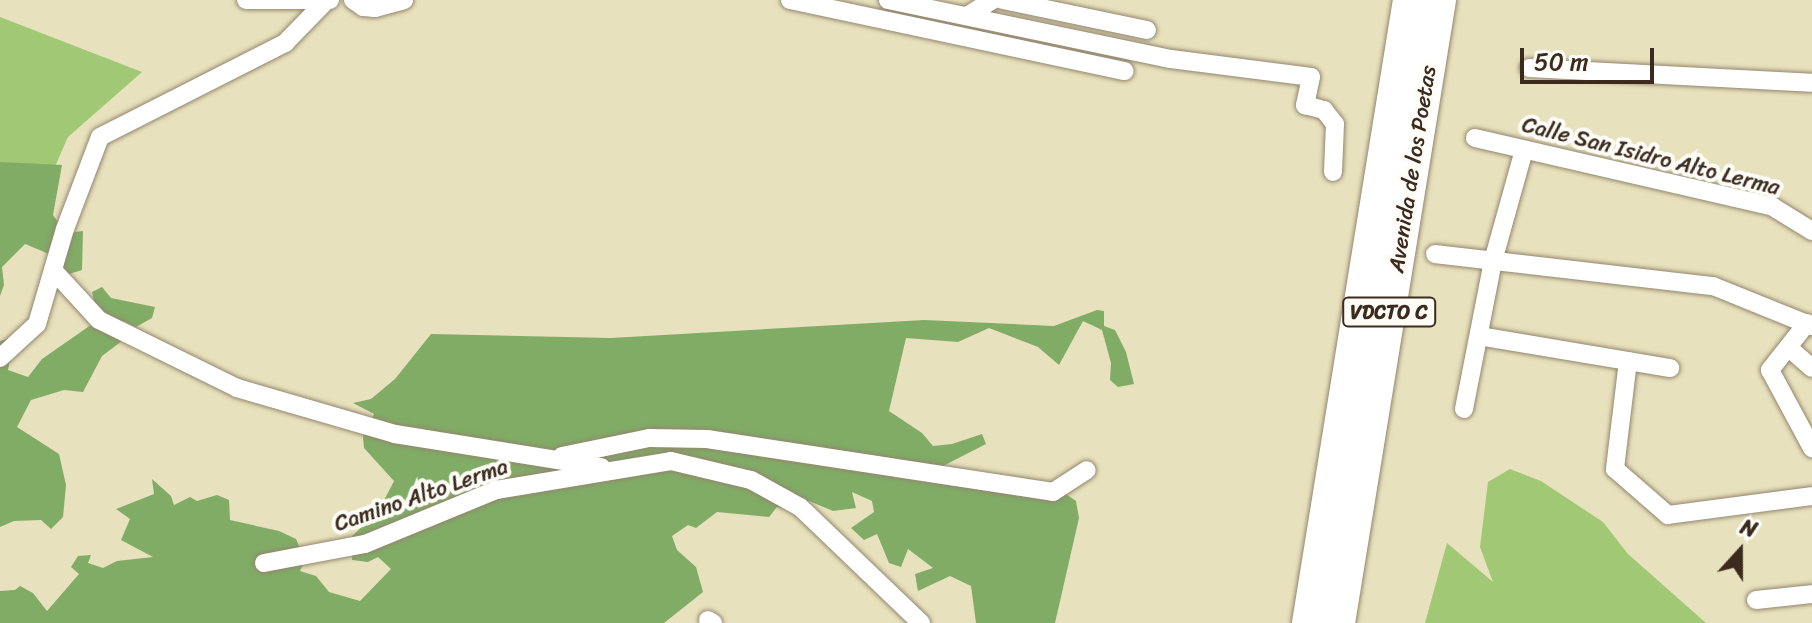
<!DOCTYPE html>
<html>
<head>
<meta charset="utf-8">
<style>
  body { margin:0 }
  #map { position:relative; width:1812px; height:623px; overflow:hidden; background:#e8e1bd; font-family:Sriracha,sans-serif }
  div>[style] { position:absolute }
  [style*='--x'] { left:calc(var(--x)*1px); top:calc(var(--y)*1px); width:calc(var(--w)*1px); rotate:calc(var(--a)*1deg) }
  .green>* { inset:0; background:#a1c874 }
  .forest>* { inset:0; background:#80ac66 }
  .roads { filter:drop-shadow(0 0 2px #92866e) drop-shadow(0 0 2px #92866e) }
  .minor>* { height:18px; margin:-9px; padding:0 9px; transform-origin:9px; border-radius:9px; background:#fff }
  .motorway>* { height:32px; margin:-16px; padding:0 16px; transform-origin:16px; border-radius:16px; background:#fff }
  span { translate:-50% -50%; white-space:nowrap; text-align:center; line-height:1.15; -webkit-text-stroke:8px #fdfcf7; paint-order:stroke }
  .shield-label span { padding:2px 6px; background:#fdfcf7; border:2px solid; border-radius:6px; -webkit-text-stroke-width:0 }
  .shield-label { font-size:20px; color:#3b2a1e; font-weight:700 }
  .street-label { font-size:22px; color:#3b2a1e }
  .north { position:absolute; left:1700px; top:511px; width:80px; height:80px; -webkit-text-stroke:6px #fdfcf7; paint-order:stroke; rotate:21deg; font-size:22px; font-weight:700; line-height:32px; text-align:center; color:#3b2a1e }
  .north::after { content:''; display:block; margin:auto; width:28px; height:36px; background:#3b2a1e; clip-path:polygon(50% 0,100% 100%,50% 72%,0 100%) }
  .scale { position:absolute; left:1520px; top:48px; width:134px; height:36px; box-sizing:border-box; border:4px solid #3b2a1e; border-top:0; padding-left:10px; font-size:24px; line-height:28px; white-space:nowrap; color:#3b2a1e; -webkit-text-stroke:6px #fdfcf7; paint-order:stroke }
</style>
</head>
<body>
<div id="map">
  <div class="green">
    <div style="clip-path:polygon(0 17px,142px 72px,68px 137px,39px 203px,0 266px)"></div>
    <div style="clip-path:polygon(1510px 469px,1541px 481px,1603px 522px,1628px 554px,1706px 623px,1425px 623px,1447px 543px,1493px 582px,1480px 547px,1488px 482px)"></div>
  </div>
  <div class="forest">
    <div style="clip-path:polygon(0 162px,62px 165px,53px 215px,66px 233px,83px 231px,82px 270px,56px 278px,54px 256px,25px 244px,2px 267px,4px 285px,0 296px)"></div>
    <div style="clip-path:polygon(102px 287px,111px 298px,155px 307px,152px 318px,136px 327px,123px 321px,122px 341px,102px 356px,83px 392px,64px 390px,31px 400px,17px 427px,59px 454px,66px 485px,63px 517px,51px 529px,41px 520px,14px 521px,0 527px,0 341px,14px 337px,8px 370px,28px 377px,42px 359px,98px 320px,92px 292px)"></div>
    <div style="clip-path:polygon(1097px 310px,1104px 311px,1104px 326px,1115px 330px,1126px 352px,1134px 384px,1118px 387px,1110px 380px,1111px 363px,1102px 330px,1083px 321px,1059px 365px,1038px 347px,989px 328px,958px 342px,906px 338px,889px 411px,922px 433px,933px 446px,952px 444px,982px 434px,986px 444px,939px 468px,1014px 485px,1028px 478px,1057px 488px,1076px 501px,1079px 518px,1055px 623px,976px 623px,971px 586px,950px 576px,918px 591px,915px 574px,933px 568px,908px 549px,901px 567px,889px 563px,877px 534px,864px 540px,851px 528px,874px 512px,872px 501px,852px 492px,856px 508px,833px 511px,809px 501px,794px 509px,777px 507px,769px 517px,717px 512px,696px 528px,688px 525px,672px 536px,677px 550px,696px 567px,703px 592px,664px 623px,0 623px,0 591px,15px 590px,20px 586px,33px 593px,47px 611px,79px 574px,71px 567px,78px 556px,91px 555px,88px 563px,103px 568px,117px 561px,153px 557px,121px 540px,130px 519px,116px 509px,154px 494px,152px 479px,171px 496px,174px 505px,190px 497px,197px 501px,217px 495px,229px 500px,230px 520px,279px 531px,296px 539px,305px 560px,300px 571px,316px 576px,329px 592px,360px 601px,391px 569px,378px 557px,368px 562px,352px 560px,352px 536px,378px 512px,394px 481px,364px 448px,363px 437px,374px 414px,353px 403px,371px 399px,395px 379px,431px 334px,611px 338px,924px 320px,1054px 326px)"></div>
  </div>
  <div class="roads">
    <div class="minor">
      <div style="--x:246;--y:0;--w:84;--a:0"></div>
      <div style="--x:353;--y:0;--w:12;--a:35"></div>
      <div style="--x:363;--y:7;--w:12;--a:5"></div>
      <div style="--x:375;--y:8;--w:30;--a:-15"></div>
      <div style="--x:790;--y:0;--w:342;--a:12"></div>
      <div style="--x:888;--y:0;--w:289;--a:11.8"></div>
      <div style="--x:1171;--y:59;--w:141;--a:7.3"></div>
      <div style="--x:1311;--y:77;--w:29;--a:102"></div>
      <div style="--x:1305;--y:105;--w:20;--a:15"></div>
      <div style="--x:1324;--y:110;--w:18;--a:52"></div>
      <div style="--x:1335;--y:124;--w:48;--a:92.4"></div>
      <div style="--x:1003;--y:0;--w:147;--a:11.8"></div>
      <div style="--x:967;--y:16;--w:31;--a:-32"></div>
      <div style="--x:1529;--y:68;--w:283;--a:3"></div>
      <div style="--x:1475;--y:138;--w:306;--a:13"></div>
      <div style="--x:1773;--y:207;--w:46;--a:31.6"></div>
      <div style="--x:1435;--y:254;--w:280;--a:6.6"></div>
      <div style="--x:1713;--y:286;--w:107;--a:22"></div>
      <div style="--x:53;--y:270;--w:68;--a:47.4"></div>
      <div style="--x:99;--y:320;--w:154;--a:26.2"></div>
      <div style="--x:237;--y:388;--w:165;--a:16.2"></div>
      <div style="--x:395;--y:434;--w:209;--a:9.1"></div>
      <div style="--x:1807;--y:323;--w:60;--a:128.2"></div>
      <div style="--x:1770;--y:370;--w:89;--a:61.7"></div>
      <div style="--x:1479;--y:336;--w:194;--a:9.5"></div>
      <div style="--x:1789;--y:348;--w:30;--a:41"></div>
      <div style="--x:0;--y:358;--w:50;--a:-42.6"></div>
      <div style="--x:37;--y:324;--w:99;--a:-73.6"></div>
      <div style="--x:65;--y:229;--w:98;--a:-69.2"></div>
      <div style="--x:100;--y:137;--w:208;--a:-26.9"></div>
      <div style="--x:285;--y:43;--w:59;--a:-45.7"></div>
      <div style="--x:1628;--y:361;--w:109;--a:96.9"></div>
      <div style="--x:1615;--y:469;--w:70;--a:41"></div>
      <div style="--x:1668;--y:515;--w:145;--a:-7.5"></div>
      <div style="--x:1464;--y:409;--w:151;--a:-78.9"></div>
      <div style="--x:1493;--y:261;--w:115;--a:-74.4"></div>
      <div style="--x:562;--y:456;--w:89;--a:-11.7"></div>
      <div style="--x:649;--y:438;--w:58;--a:1"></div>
      <div style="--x:707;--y:439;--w:350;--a:8.7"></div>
      <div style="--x:1053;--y:492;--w:40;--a:-32.9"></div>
      <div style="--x:264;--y:563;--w:103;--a:-10.7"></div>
      <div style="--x:365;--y:544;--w:142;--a:-22.4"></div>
      <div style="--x:496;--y:490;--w:177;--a:-9.4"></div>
      <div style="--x:671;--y:461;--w:82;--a:13.4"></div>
      <div style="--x:751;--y:480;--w:56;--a:28.9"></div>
      <div style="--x:800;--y:507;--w:168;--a:43.8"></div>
      <div style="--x:1756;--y:600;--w:56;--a:-6.1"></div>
      <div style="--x:708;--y:620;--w:6;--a:31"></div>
    </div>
    <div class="motorway">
      <div style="--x:1308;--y:623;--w:631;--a:-80.79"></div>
      <div style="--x:1339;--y:623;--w:631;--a:-80.79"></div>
    </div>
  </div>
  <div class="shield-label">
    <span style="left:1389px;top:312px">VDCTO C</span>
  </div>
  <div class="street-label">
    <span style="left:1651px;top:156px;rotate:14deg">Calle San Isidro Alto Lerma</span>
    <span style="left:1412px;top:169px;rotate:-81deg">Avenida de los Poetas</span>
    <span style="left:421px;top:495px;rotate:-19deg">Camino Alto Lerma</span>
  </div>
  <div class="north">N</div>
  <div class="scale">50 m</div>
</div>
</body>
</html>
